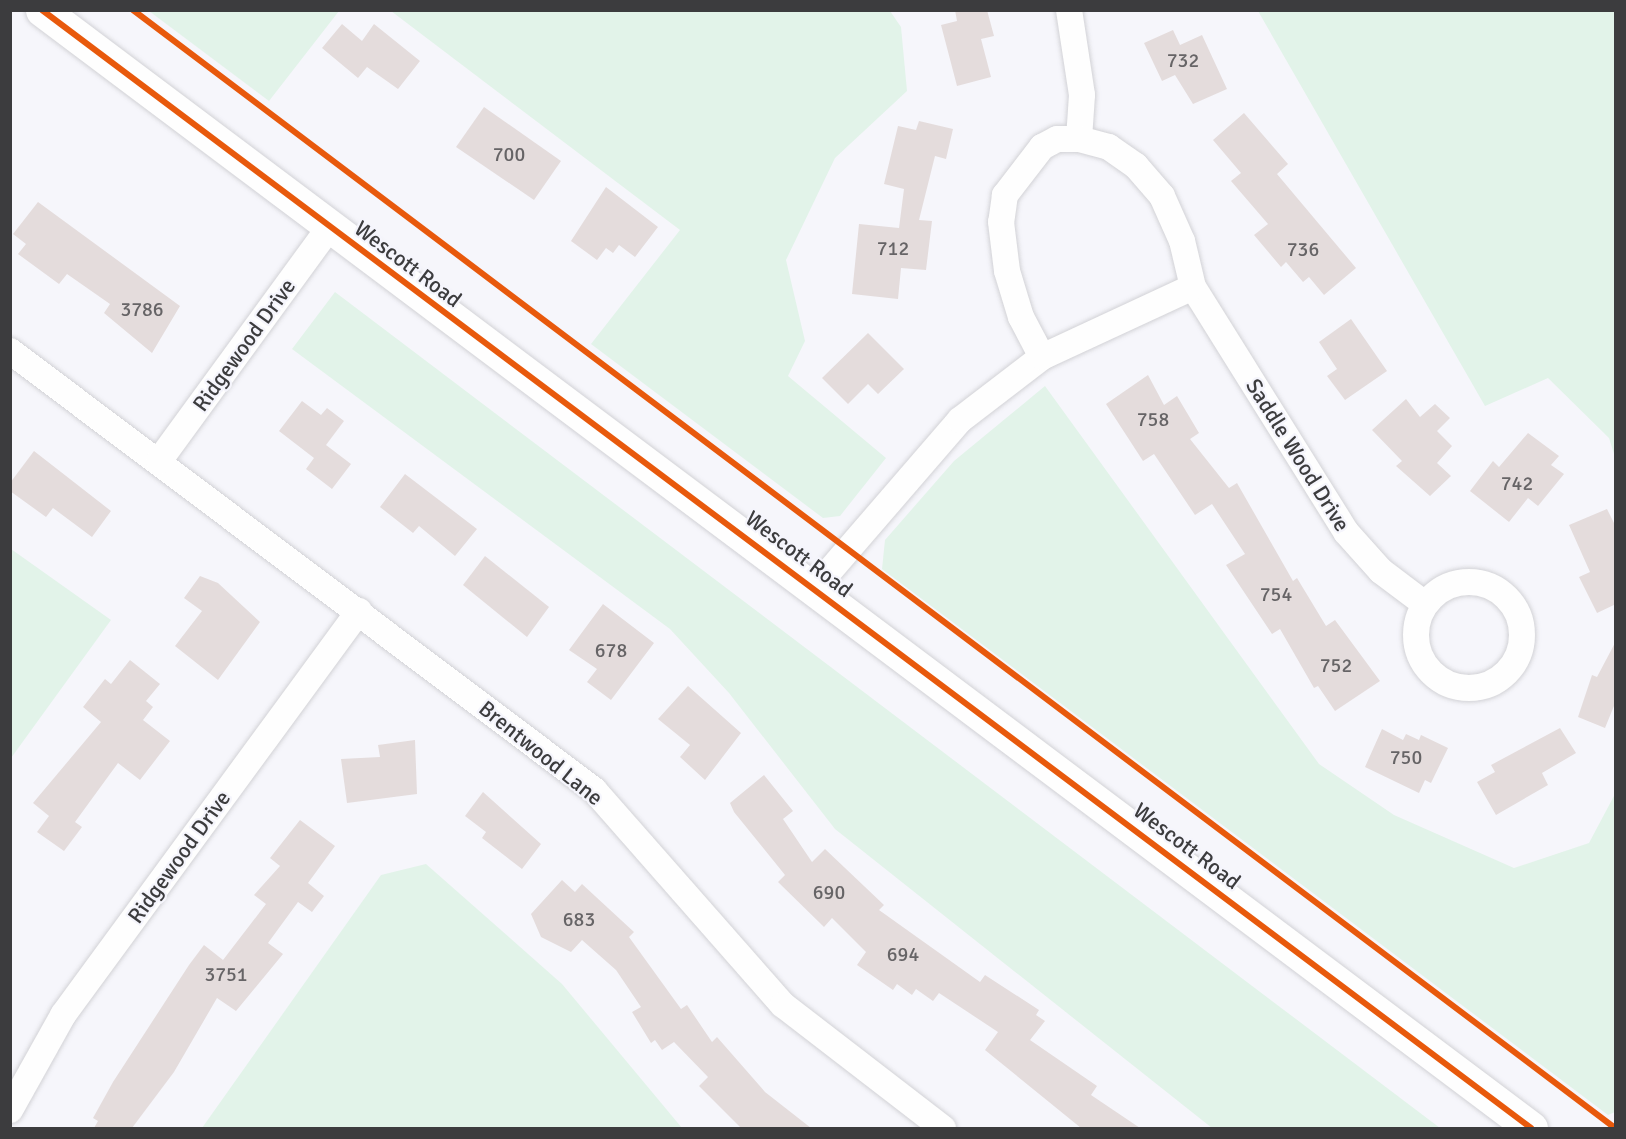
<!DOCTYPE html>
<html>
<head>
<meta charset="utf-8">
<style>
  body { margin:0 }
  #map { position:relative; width:1626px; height:1139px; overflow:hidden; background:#f6f6fb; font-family:Signika,sans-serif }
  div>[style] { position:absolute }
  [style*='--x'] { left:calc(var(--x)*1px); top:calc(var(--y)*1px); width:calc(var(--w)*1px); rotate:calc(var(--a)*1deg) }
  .green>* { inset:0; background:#e2f3e9 }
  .building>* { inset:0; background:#e4dcdc }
  .roads { filter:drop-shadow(0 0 2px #d2d2d6) drop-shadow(0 0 2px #d2d2d6) }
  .street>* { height:26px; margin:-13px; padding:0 13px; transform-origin:13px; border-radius:13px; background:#fefefe }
  .street>.ring { margin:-13px; padding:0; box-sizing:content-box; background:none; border:26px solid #fefefe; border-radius:50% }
  .secondary>* { height:33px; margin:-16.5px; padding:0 16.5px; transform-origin:16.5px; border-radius:16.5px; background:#fefefe }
  .cycleway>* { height:6px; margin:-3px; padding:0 3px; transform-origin:3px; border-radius:3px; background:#e8590c }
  span { translate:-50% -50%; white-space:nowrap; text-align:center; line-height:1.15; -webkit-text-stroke:4.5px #f5f5fc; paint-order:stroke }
  .number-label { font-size:20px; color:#666466 }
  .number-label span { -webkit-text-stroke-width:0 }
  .street-label { font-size:22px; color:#3c3c3e }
  .frame { position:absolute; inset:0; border:12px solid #3c3c3e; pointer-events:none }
</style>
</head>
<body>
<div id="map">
  <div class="green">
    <div style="clip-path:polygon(149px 11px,339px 11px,269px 101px)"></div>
    <div style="clip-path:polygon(391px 11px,890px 11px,901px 27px,907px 91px,835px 158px,786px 260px,805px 341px,788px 376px,886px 458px,840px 516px,823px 518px,591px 344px,680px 230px)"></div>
    <div style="clip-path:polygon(1258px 11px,1615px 11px,1615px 457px,1609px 438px,1548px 378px,1485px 406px)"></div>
    <div style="clip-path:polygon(335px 292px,1440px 1128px,1212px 1128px,835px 829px,729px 693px,670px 629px,292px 349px)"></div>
    <div style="clip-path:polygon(1045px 386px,1319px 764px,1394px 815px,1514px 868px,1589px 843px,1615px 794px,1615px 1112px,1608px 1115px,882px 569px,885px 540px,954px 461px)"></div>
    <div style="clip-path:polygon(11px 549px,111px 620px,11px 758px)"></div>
    <div style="clip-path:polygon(426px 864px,562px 984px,682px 1128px,202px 1128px,381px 875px)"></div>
  </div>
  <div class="building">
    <div style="clip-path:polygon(955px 10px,987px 10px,994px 36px,981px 39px,991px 77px,957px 86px,941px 25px,957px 21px)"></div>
    <div style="clip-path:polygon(342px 24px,362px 41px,374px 24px,420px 61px,398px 89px,367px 67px,358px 78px,322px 48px)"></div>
    <div style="clip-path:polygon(1173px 30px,1180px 45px,1202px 35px,1227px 89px,1193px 104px,1175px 75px,1162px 81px,1144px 43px)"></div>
    <div style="clip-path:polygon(484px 107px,561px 161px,534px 200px,456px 147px)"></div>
    <div style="clip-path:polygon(1244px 113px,1288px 164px,1277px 174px,1356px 268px,1324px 295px,1309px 277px,1303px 282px,1286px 262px,1281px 267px,1254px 235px,1268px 224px,1231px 181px,1241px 173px,1213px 140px)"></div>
    <div style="clip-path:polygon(919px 121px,953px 129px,946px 159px,935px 156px,919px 220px,932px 221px,926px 270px,901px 268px,898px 299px,852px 294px,859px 224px,899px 228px,904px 189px,884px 184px,898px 126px,916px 130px)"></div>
    <div style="clip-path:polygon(606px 187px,658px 227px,635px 257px,619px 245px,613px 253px,606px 248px,597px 260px,571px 241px)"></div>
    <div style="clip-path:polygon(38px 202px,180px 306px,152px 353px,104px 313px,110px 304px,67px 274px,59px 284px,18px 254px,26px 244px,13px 234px)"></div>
    <div style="clip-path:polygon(1351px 319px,1387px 371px,1345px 400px,1327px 376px,1337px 369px,1319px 342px)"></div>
    <div style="clip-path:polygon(868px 333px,904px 369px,878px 394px,868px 384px,848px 404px,822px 378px)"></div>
    <div style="clip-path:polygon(1148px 375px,1164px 405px,1177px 396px,1199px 433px,1190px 439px,1229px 488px,1237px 483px,1293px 581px,1297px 578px,1326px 626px,1335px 620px,1380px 681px,1335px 711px,1318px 686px,1314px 688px,1280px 629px,1272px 634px,1226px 565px,1245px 554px,1212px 504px,1195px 515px,1154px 454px,1143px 461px,1106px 404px)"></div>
    <div style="clip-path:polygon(1406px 399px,1420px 417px,1435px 404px,1450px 418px,1437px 431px,1452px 446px,1437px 463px,1451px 476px,1430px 496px,1396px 466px,1402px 461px,1372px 430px)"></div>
    <div style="clip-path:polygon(302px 401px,321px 415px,327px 408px,344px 421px,326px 445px,351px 464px,332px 489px,306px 469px,314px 458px,279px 431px)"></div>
    <div style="clip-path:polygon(1528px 433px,1559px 456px,1551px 465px,1564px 474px,1538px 506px,1528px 498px,1509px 522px,1470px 491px,1493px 461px,1499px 467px)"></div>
    <div style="clip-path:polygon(34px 451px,111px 511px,92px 537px,53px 508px,46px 517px,10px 491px,10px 483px)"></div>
    <div style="clip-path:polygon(405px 474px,477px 529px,455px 556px,419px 526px,413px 533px,380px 507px)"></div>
    <div style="clip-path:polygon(1607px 509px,1616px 527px,1616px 604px,1597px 613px,1579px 577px,1590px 572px,1569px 525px)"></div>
    <div style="clip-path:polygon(485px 556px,549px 607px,527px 637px,463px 585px)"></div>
    <div style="clip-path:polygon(200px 576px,218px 583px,260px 622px,218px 680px,175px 646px,202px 611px,184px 598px)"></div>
    <div style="clip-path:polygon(603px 604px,654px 643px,611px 700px,587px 682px,597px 669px,569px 650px)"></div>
    <div style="clip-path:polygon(1616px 641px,1616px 701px,1605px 728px,1578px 717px,1592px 675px,1597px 677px)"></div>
    <div style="clip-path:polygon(130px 660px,160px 684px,146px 701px,153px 707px,143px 720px,170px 741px,140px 780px,118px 763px,75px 822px,82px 827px,64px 851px,37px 832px,49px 816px,33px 803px,101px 722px,83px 707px,105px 679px,111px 684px)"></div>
    <div style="clip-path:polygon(688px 686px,741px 733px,705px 780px,680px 757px,690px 745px,658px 719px)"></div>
    <div style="clip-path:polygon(1560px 728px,1576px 753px,1542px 773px,1548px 785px,1496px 815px,1477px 782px,1495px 772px,1491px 765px)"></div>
    <div style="clip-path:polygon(1382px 729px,1403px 740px,1406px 734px,1419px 740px,1421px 735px,1448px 748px,1431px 783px,1425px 780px,1419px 793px,1365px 767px)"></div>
    <div style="clip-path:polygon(415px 740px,417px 794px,347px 803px,341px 759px,380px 757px,378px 745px)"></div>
    <div style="clip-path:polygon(764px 775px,793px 811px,783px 819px,812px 862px,825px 849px,884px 905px,879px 910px,980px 982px,985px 975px,1039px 1010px,1036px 1015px,1045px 1021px,1030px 1040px,1097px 1086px,1091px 1095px,1140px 1128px,1081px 1128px,985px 1050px,998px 1032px,939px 993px,933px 1001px,916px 989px,912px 995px,897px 984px,893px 990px,857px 965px,866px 952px,832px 918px,824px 927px,778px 882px,785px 875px,734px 812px,730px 803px)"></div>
    <div style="clip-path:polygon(483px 792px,541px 844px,522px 869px,482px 838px,486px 832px,465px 816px)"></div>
    <div style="clip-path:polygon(300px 820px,335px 846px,308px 883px,324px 896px,312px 912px,298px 902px,268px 943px,283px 954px,236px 1011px,217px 998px,174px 1072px,132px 1128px,94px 1128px,98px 1121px,93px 1118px,113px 1082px,189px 965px,204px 945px,223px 960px,266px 904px,254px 895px,280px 866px,270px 858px)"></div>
    <div style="clip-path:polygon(562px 880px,575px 892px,582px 884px,634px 932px,629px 937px,681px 1009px,687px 1005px,712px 1042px,717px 1037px,765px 1092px,811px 1128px,741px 1128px,699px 1086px,708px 1077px,674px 1042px,662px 1050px,655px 1040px,651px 1043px,632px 1012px,641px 1007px,616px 970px,582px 940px,571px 952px,541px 937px,531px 914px)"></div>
  </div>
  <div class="roads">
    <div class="street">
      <div style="--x:1069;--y:10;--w:86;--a:81.3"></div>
      <div style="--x:1082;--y:95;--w:44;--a:93.9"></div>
      <div style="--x:1193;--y:287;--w:289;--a:58"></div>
      <div style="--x:1346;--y:532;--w:52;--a:48.1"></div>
      <div style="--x:1381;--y:571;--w:55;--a:36.9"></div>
      <div style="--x:10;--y:351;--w:731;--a:36.93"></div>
      <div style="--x:594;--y:790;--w:286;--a:48.7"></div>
      <div style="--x:783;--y:1005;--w:202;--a:37.6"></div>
      <div style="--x:159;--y:461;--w:288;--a:-53.9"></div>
      <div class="ring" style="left:1416px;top:582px;width:80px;height:80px"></div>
      <div style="--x:815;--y:588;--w:222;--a:-49.2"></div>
      <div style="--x:960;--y:420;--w:103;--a:-37.5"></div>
      <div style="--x:1042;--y:357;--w:166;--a:-24.9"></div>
      <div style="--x:1193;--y:287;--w:47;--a:-103.4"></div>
      <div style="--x:1182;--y:241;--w:49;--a:-114"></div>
      <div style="--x:1162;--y:196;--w:40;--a:-131"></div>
      <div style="--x:1136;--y:166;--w:33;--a:-145"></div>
      <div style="--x:1109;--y:147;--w:31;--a:-165"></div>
      <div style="--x:1079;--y:139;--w:22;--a:180"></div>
      <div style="--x:1057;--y:139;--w:17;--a:152"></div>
      <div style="--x:1042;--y:147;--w:61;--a:127.6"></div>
      <div style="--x:1005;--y:195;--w:27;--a:98"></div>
      <div style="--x:1001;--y:222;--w:49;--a:83"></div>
      <div style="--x:1007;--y:271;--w:48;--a:73.1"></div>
      <div style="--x:1021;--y:317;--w:45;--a:62.3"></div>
      <div style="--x:10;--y:1110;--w:109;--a:-60.8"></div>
      <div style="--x:63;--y:1015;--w:501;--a:-53.77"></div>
    </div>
    <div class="secondary">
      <div style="--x:42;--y:10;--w:1862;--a:36.9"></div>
    </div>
  </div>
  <div class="cycleway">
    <div style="--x:42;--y:10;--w:1862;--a:36.9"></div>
    <div style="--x:133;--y:10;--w:1856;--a:37.03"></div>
  </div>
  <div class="number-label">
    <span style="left:1183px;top:60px">732</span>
    <span style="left:509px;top:154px">700</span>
    <span style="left:893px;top:248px">712</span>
    <span style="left:1303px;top:249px">736</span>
    <span style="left:142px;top:309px">3786</span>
    <span style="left:1153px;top:419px">758</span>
    <span style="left:1517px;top:483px">742</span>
    <span style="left:1276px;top:594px">754</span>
    <span style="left:611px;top:650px">678</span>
    <span style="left:1336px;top:665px">752</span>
    <span style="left:1406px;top:757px">750</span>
    <span style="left:829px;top:892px">690</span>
    <span style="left:579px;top:919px">683</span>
    <span style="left:903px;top:954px">694</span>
    <span style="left:226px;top:974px">3751</span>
  </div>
  <div class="street-label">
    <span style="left:408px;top:264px;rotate:37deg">Wescott Road</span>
    <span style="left:244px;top:345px;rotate:-54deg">Ridgewood Drive</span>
    <span style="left:1298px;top:455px;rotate:58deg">Saddle Wood Drive</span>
    <span style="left:799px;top:554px;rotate:37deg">Wescott Road</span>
    <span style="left:541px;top:753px;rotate:39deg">Brentwood Lane</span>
    <span style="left:1187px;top:846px;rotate:37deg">Wescott Road</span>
    <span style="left:179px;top:857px;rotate:-54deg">Ridgewood Drive</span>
  </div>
  <div class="frame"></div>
</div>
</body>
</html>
